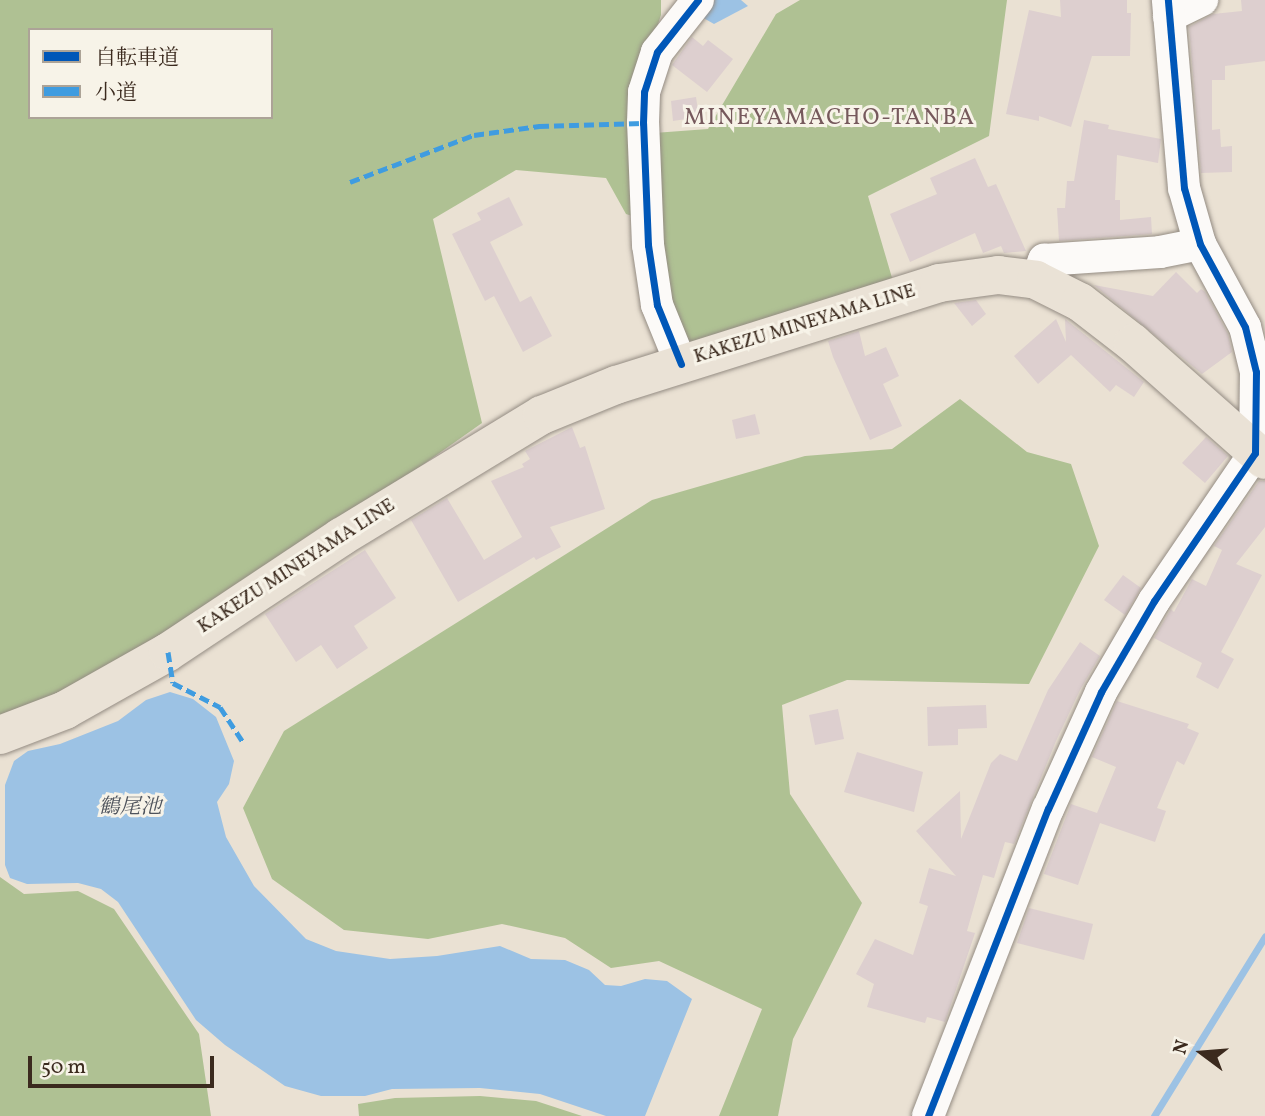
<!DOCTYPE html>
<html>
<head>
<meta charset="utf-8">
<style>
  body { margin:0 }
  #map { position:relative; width:1265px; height:1116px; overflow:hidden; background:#eae1d3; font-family:Vollkorn,"Noto Serif JP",serif }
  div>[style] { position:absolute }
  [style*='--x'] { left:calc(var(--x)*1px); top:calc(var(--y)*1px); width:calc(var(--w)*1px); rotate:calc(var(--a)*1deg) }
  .forest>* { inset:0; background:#afc193 }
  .water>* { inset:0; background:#9cc2e4 }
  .stream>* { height:7px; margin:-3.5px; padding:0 3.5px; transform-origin:3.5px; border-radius:3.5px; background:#9cc2e4 }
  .building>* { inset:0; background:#ddcfcf }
  .roads { filter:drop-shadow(0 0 2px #948c83) drop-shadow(0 0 2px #948c83) }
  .minor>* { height:32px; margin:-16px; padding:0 16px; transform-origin:16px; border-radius:16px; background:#fcfaf8 }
  .major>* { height:38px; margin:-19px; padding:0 19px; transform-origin:19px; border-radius:19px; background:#eae2d6 }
  .quiet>* { height:5px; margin-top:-2.5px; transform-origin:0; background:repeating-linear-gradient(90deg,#3f9ce0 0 10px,transparent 0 15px) }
  .cycleway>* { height:7px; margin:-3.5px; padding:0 3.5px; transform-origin:3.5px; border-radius:3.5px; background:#0057b8 }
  span { translate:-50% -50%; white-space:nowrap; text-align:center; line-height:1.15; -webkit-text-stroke:6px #f7f3e8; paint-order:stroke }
  .street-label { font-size:19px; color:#3b2a1e }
  .water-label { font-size:21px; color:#4e535c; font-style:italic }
  .quarter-label { font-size:23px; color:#76595c; letter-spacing:2px }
  .legend { position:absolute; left:28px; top:28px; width:245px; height:91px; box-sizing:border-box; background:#f7f3e8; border:2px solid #aca397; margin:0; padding:9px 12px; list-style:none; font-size:21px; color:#3b2a1e }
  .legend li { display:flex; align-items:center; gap:14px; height:35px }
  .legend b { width:35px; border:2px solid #aca397 }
  .north { position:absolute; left:1167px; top:1018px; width:70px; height:70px; -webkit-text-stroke:5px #f7f3e8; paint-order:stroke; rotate:286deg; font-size:19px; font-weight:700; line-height:28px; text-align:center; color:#3b2a1e }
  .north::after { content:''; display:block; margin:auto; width:24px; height:32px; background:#3b2a1e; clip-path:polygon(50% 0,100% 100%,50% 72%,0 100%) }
  .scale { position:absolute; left:28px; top:1056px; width:186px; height:32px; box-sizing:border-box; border:4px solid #3b2a1e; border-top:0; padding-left:9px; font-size:21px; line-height:24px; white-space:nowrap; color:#3b2a1e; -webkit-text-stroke:5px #f7f3e8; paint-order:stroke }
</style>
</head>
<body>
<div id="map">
  <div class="forest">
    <div style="clip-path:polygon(evenodd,0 0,661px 0,661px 15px,636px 92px,638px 218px,626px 214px,606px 178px,516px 170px,433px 219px,482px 423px,336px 526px,57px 698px,0 720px,0 0,30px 30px,271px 30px,271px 117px,30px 117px,30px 30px)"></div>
    <div style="clip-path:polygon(800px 0,1007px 0,989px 136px,868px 196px,895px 288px,699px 349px,683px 342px,663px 306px,654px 133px,708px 129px,776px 14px)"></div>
    <div style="clip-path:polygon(960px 399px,1027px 452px,1071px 464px,1099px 546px,1029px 684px,847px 680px,782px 705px,790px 794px,862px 903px,793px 1039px,778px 1116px,719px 1116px,762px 1009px,659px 961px,611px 968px,565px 938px,502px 924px,428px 939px,344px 930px,272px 879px,243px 808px,284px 731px,652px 500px,805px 456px,892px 449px)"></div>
    <div style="clip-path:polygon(0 877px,24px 894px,78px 891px,114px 909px,199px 1034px,211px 1116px,0 1116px)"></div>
    <div style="clip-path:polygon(480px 1096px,536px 1101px,582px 1116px,359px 1116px,358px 1104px,395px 1098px)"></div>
  </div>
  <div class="water">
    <div style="clip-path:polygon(715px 0,741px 0,748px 6px,714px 24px,700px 16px)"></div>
    <div style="clip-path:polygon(170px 692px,193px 699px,216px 717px,234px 761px,229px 784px,217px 802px,226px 837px,254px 886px,306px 939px,336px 951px,390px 959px,437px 956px,500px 946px,531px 959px,565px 960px,589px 970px,605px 985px,621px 986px,645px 979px,667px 981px,692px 999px,645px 1116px,606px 1116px,540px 1094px,480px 1088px,392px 1089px,365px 1096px,321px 1096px,285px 1086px,225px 1045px,196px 1020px,118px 902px,101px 889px,78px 883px,27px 884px,10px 878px,5px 865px,5px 785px,14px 761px,28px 751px,60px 744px,118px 721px,146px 700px)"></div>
  </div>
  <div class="stream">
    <div style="--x:1154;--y:1116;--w:211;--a:-58.3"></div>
  </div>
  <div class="building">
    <div style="clip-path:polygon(1060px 0,1127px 0,1127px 13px,1131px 13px,1130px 56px,1092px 56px,1071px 127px,1039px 116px,1039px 121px,1006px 114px,1029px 10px,1061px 17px)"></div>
    <div style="clip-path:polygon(1241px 0,1265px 0,1265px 61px,1225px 66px,1225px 80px,1212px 80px,1212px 130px,1220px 129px,1221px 147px,1232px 146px,1232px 172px,1201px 173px,1189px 27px,1213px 14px,1242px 11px)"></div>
    <div style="clip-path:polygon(692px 37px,703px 46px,708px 40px,733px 59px,707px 92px,672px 65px)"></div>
    <div style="clip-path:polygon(696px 97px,699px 117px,673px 121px,671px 101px)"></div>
    <div style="clip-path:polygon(1084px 120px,1109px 125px,1108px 129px,1161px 139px,1158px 163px,1117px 155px,1115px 200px,1120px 200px,1120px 220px,1151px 217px,1152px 234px,1059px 241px,1057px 208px,1065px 208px,1067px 181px,1074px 181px)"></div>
    <div style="clip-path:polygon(975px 158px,988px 187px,996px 184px,1026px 251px,1004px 253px,1001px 246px,983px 253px,975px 233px,910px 262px,890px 214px,937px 194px,930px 178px)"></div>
    <div style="clip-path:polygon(509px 197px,523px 225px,490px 242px,520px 302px,531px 296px,552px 336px,523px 352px,494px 296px,485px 301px,452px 234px,481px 220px,477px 213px)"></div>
    <div style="clip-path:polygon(1176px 272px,1197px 293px,1201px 289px,1205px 292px,1228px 334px,1232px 352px,1202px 374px,1094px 285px,1153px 296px)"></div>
    <div style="clip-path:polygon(976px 300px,986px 314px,972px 326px,954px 303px)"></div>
    <div style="clip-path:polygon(1056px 319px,1066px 342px,1065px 319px,1144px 382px,1134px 397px,1116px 385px,1110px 392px,1071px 355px,1038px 384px,1014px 356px)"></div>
    <div style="clip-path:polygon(859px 331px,865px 356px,886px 347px,899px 376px,883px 384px,902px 426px,870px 440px,833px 357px,828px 341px)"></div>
    <div style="clip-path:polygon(755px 414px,760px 434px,736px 439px,732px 420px)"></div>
    <div style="clip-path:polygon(572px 427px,580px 448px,585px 446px,605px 509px,550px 527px,561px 547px,536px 560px,534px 557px,458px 602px,411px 520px,447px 498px,484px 560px,522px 537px,491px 481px,524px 467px,522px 464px,530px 459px,525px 451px)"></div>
    <div style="clip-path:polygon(1206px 437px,1228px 456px,1205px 483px,1182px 463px)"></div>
    <div style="clip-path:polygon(1259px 481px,1265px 481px,1265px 527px,1236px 564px,1262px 575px,1221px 652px,1234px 659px,1218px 689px,1196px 677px,1202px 663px,1154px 638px,1171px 609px,1174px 612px,1192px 579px,1206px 586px,1222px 550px,1214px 546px)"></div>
    <div style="clip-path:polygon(365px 550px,396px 598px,354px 626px,368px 648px,337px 669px,321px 645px,296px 662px,265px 614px)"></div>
    <div style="clip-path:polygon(1123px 575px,1141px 588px,1125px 615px,1104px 600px)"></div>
    <div style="clip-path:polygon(1080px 642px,1100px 656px,1080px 690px,1056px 741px,1014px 844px,1005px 842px,994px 878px,983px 875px,967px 931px,975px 933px,945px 1022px,927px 1017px,925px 1023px,867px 1007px,874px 984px,856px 974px,875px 939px,913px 955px,928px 906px,919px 903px,929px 868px,956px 876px,916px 831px,960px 791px,961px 839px,991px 763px,1000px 754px,1017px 761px,1048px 690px)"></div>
    <div style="clip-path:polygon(1117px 701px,1189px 724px,1187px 728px,1199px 733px,1184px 765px,1177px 761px,1157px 808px,1166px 811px,1155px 842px,1100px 823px,1078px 885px,1044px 874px,1071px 804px,1097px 813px,1116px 767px,1092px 757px)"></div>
    <div style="clip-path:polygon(986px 705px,987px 728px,958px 729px,958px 745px,928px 746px,927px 707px)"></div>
    <div style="clip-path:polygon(838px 709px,844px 739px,815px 745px,809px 715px)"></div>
    <div style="clip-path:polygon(857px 752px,923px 772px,914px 812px,844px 792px)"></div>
    <div style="clip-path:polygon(1029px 908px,1093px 924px,1084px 960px,1017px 943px)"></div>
  </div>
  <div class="roads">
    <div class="minor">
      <div style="--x:1169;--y:16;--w:37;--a:-26"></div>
      <div style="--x:1036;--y:280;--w:22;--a:-68"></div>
      <div style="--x:1044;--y:260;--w:116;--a:-3.9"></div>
      <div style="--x:1160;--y:252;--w:41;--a:-11.3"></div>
      <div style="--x:681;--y:364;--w:64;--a:-112.1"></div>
      <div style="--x:657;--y:305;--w:61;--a:-98.5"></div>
      <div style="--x:648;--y:245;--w:122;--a:-92.3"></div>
      <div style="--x:643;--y:123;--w:31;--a:-88"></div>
      <div style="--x:644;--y:92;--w:42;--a:-72"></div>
      <div style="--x:657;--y:52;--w:66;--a:-51.7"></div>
      <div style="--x:928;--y:1116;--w:330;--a:-68.7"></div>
      <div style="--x:1048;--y:809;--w:128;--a:-65.6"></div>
      <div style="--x:1101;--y:692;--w:105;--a:-59.8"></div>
      <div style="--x:1154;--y:601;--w:179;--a:-55.7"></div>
      <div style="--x:1255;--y:453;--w:81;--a:-89.3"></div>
      <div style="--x:1256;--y:372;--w:46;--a:-103.7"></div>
      <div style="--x:1245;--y:327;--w:94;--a:-118.5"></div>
      <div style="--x:1200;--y:244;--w:58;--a:-105.9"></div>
      <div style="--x:1184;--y:188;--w:189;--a:-94.9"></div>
    </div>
    <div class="major">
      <div style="--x:0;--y:735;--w:70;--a:-21"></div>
      <div style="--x:65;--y:710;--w:118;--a:-29.4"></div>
      <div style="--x:168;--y:652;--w:208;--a:-33.6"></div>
      <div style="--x:341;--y:537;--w:235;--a:-31.3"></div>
      <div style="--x:542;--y:415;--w:80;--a:-22.1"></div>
      <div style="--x:616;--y:385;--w:339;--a:-17.5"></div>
      <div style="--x:939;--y:283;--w:60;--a:-7.7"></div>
      <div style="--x:998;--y:275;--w:38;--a:7"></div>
      <div style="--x:1036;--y:280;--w:49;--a:26.6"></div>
      <div style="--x:1080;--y:302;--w:67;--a:37.7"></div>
      <div style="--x:1133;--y:343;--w:176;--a:41.6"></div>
    </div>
  </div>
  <div class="quiet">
    <div style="--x:350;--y:182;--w:133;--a:-20.8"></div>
    <div style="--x:474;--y:135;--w:66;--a:-7.9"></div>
    <div style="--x:539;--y:126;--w:104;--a:-1.7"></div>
    <div style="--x:168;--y:652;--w:31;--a:81"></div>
    <div style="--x:173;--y:683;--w:53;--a:27.1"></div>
    <div style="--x:220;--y:707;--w:42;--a:56.7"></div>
  </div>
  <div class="cycleway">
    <div style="--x:681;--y:364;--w:64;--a:-112.1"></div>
    <div style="--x:657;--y:305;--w:61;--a:-98.5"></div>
    <div style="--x:648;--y:245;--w:122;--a:-92.3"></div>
    <div style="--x:643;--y:123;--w:31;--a:-88"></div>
    <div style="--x:644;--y:92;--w:42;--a:-72"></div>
    <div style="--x:657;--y:52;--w:66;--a:-51.7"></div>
    <div style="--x:928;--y:1116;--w:330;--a:-68.7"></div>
    <div style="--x:1048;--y:809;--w:128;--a:-65.6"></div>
    <div style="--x:1101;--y:692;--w:105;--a:-59.8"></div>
    <div style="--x:1154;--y:601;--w:179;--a:-55.7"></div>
    <div style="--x:1255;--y:453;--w:81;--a:-89.3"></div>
    <div style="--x:1256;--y:372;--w:46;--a:-103.7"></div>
    <div style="--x:1245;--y:327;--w:94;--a:-118.5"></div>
    <div style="--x:1200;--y:244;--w:58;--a:-105.9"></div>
    <div style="--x:1184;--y:188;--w:189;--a:-94.9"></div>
  </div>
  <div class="street-label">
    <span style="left:805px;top:325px;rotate:-17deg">KAKEZU MINEYAMA LINE</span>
    <span style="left:297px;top:567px;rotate:-33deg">KAKEZU MINEYAMA LINE</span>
  </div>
  <div class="water-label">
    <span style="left:130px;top:808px">鶴尾池</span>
  </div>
  <div class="quarter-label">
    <span style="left:830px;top:118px">MINEYAMACHO-TANBA</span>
  </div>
  <ul class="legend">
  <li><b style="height:9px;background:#0057b8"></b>自転車道</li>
  <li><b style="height:9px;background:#3f9ce0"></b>小道</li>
  </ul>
  <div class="north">N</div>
  <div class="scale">50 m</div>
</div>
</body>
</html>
